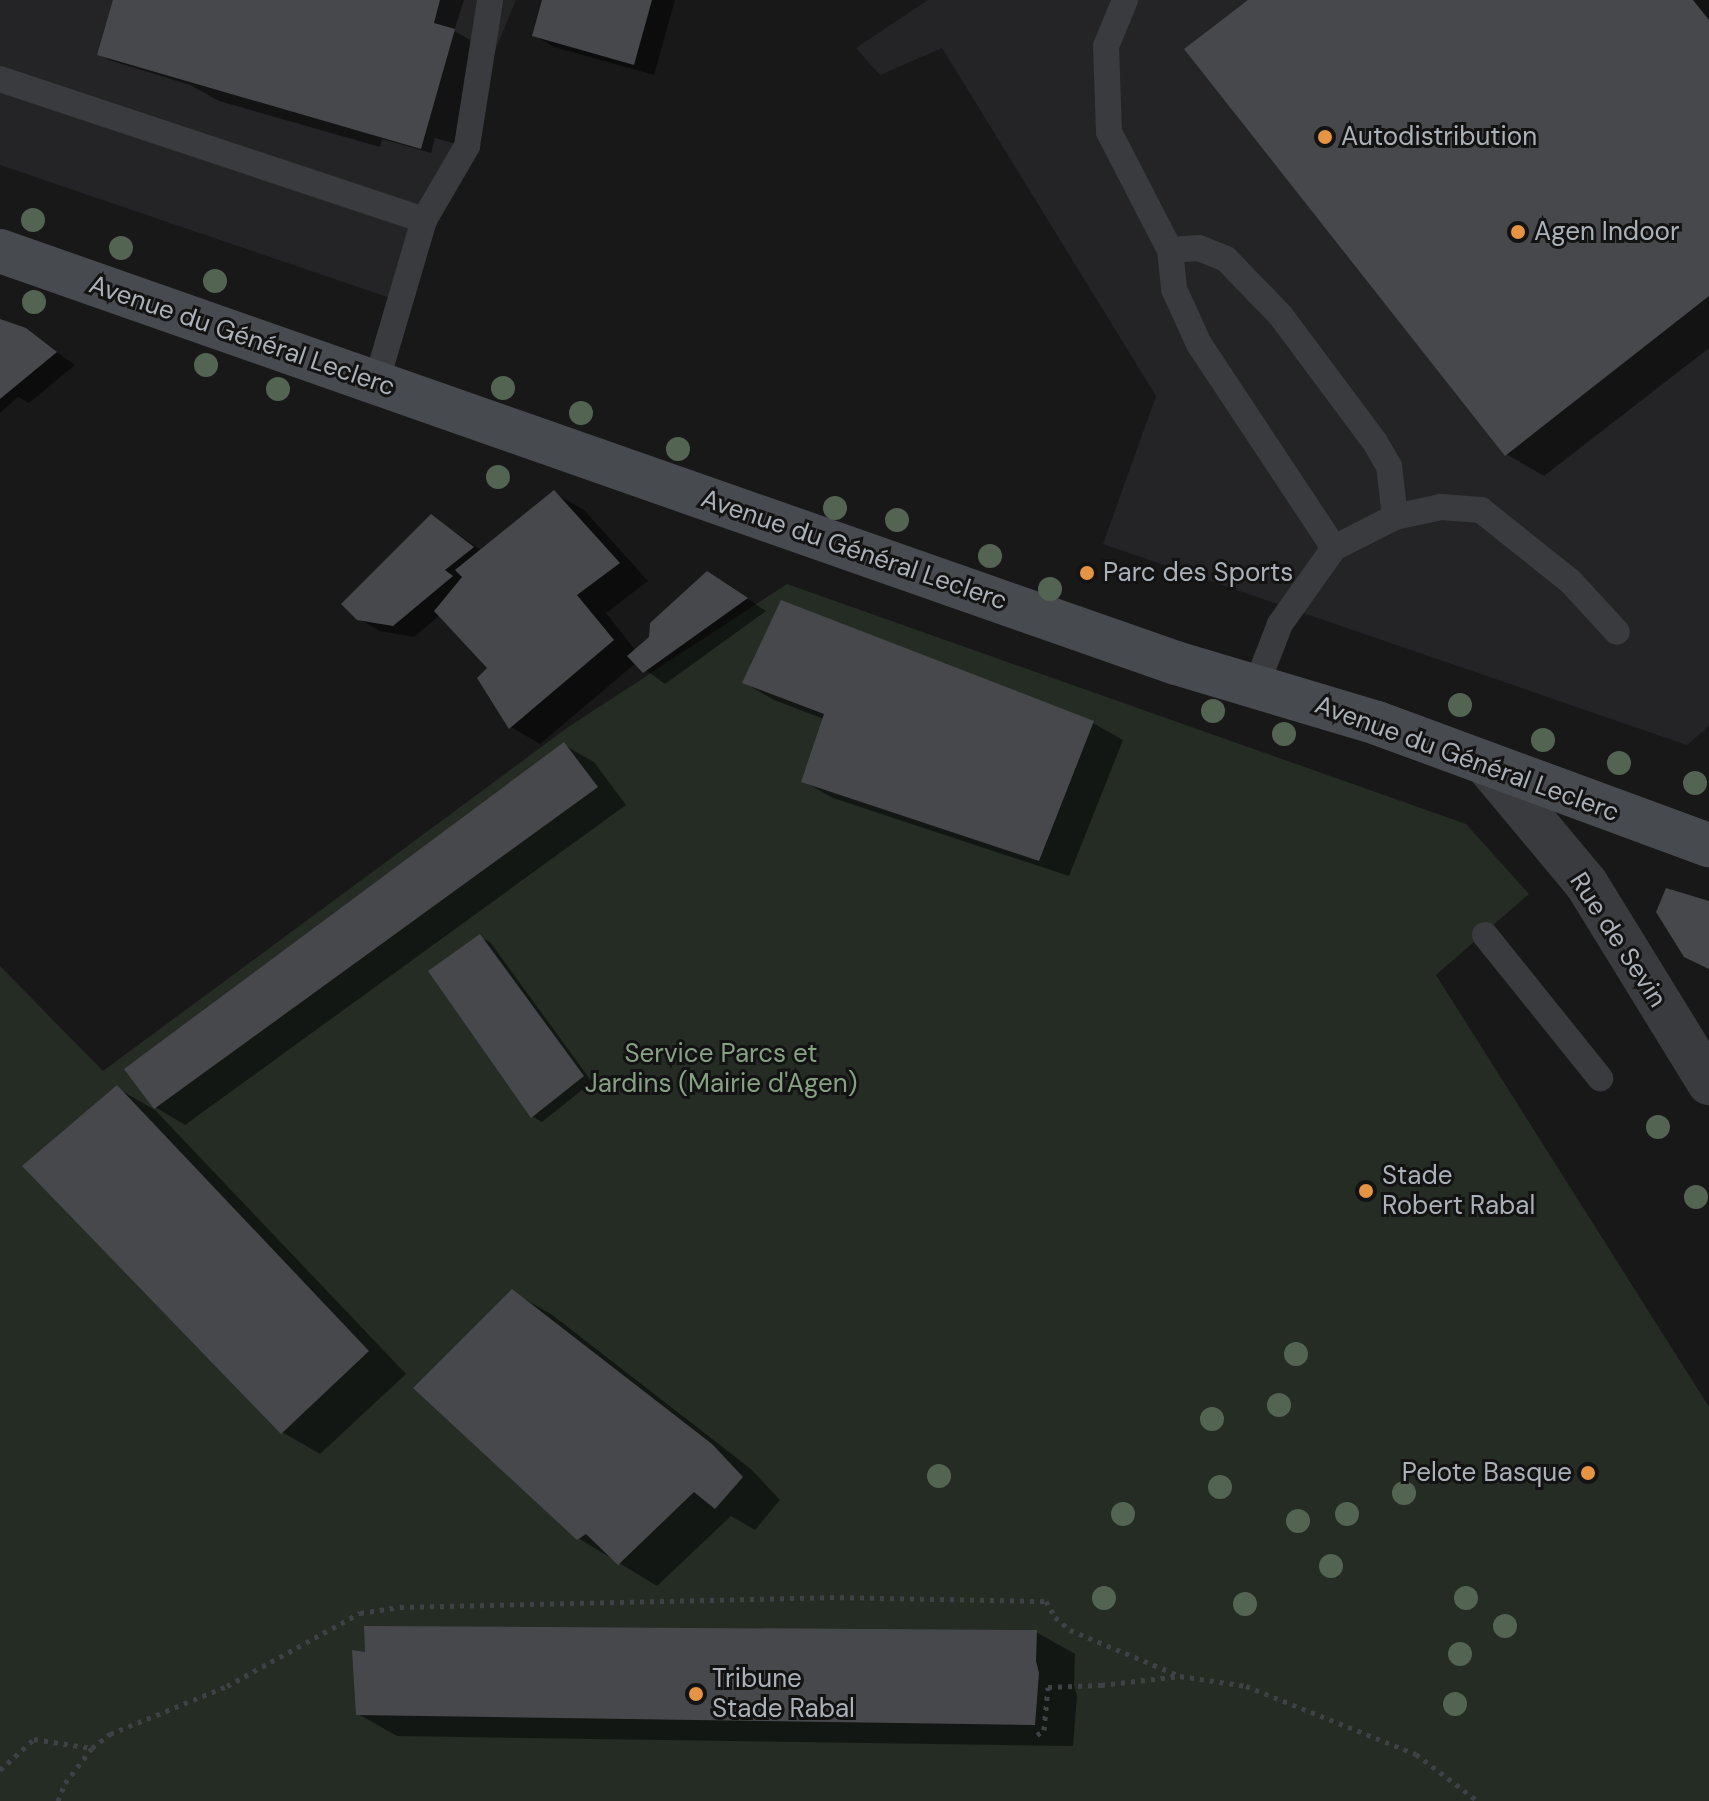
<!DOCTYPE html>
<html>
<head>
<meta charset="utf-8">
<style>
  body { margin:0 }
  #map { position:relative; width:1709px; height:1801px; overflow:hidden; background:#181819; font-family:"DM Sans",sans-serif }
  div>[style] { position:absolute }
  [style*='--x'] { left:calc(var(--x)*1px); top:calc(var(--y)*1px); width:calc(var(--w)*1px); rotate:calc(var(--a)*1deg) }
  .built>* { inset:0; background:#242426 }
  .green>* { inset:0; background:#242c24 }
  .shadow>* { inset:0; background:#0007 }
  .building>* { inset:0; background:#47484c }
  .path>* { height:5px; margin-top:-2.5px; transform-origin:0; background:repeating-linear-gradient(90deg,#3f4245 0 4px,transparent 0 10px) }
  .lane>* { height:26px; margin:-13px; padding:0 13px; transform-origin:13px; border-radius:13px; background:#393b3e }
  .street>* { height:44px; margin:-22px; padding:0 22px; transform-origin:22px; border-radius:22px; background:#393b3e }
  .secondary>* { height:44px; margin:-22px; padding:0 22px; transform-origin:22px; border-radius:22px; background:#474a4e }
  .trees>* { width:24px; height:24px; margin:-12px; border-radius:50%; background:#546453 }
  .dots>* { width:22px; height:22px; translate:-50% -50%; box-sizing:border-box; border:4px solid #131314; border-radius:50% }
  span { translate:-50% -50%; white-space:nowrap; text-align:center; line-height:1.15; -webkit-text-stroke:6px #131314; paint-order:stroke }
  .poi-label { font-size:26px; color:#abb1b8 }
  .left { translate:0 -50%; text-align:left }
  .right { translate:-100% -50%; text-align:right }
  .street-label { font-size:26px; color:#abb1b8 }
  .park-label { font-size:26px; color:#86a283 }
</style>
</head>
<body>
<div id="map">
  <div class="built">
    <div style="clip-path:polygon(0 0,516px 0,393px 299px,0 165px)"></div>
    <div style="clip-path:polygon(928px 0,1709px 0,1709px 726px,1687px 745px,1103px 544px,1156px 396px,942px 48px,880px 75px,856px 48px)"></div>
  </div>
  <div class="green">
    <div style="clip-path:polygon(787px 584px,1466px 824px,1529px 894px,1436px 975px,1709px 1407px,1709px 1801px,0 1801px,0 966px,103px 1071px,567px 728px)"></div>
  </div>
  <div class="shadow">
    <div style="clip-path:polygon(115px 0,464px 0,454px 31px,493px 53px,467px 147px,435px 138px,431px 153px,382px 139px,380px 147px,219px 101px,190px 85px,109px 60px,99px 54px)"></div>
    <div style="clip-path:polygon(544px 0,675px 0,654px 75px,554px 47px,534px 35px)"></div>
    <div style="clip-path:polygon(1252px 0,1709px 0,1709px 348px,1544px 476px,1506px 454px)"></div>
    <div style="clip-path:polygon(0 321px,25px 330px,75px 365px,29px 403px,18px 397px,0 413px)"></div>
    <div style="clip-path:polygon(554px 493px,584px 510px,648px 581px,606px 613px,636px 651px,728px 586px,766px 611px,665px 684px,636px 663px,540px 744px,511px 727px,490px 668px,440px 615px,414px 637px,380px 631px,359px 619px,432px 516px,482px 551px)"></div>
    <div style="clip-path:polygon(745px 683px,1093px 723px,1123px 740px,1069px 876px,833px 798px,803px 781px,824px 719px,774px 700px)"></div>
    <div style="clip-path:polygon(564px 745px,594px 762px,626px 805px,185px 1125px,155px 1107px)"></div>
    <div style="clip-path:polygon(480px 937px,490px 942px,592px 1082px,542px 1122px,532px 1116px)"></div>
    <div style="clip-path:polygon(117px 1088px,155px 1110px,406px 1374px,320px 1454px,282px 1432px)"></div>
    <div style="clip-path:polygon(512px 1292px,551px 1314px,751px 1469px,780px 1500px,755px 1530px,731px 1516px,657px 1586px,578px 1538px)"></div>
    <div style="clip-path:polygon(1036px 1632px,1075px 1654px,1074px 1685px,1077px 1696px,1073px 1746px,397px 1736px,358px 1714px)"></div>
  </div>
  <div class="building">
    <div style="clip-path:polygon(113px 0,440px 0,434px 23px,455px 29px,421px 149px,97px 55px)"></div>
    <div style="clip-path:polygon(542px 0,652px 0,634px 65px,532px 36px)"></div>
    <div style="clip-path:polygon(1248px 0,1693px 0,1709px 20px,1709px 296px,1505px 456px,1184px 49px)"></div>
    <div style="clip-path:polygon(0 319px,26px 328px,57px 352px,0 399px)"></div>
    <div style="clip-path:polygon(554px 490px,620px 563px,577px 595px,614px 640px,509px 729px,477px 678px,487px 668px,434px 611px,462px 577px,455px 570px)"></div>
    <div style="clip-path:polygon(431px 514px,474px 547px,445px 570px,453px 576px,393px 626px,357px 620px,341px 604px)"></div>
    <div style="clip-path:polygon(707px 571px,748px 598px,643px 673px,627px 656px,649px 637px,650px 623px)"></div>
    <div style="clip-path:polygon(781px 600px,1094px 721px,1039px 861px,801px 782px,824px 714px,742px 683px)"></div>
    <div style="clip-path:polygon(564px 742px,598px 787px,154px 1109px,124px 1069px)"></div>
    <div style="clip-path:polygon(1666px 888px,1709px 901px,1709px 969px,1684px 957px,1656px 912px)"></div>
    <div style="clip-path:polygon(480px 934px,584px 1076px,531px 1118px,428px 971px)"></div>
    <div style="clip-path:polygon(117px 1085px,369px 1351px,281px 1434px,22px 1166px)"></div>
    <div style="clip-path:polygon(512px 1289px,712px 1444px,743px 1477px,715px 1509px,694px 1492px,618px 1565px,586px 1534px,577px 1540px,413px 1388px)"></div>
    <div style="clip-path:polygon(364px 1626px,1037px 1630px,1036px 1661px,1039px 1673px,1035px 1725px,356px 1715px,352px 1650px,365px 1652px)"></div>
  </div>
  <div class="path">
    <div style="--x:1037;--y:1735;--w:9;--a:-36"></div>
    <div style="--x:1044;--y:1730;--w:43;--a:-84.7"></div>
    <div style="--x:1048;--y:1687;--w:53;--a:-2.2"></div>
    <div style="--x:1101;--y:1685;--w:80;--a:-6.5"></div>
    <div style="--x:1180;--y:1676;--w:67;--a:8.6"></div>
    <div style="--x:1246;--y:1686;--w:183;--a:21.8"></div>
    <div style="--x:1416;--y:1754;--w:78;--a:37.2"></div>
    <div style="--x:0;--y:1770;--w:46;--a:-42.4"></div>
    <div style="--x:34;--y:1739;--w:58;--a:9"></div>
    <div style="--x:58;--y:1801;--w:19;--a:-69"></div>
    <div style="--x:65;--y:1783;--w:44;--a:-52.4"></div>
    <div style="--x:92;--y:1748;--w:23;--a:-38"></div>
    <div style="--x:110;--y:1734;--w:126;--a:-22.3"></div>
    <div style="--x:227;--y:1686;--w:152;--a:-28.8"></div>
    <div style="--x:360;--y:1613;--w:40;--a:-8.5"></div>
    <div style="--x:400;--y:1607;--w:430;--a:-1.3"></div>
    <div style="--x:830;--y:1597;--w:216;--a:1.1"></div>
    <div style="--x:1046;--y:1601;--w:18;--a:61"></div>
    <div style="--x:1055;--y:1617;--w:20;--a:41"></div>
    <div style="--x:1070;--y:1630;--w:119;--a:22.7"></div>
  </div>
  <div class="lane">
    <div style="--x:1125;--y:0;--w:50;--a:112.4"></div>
    <div style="--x:1106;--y:46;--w:86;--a:88"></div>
    <div style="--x:1109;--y:132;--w:133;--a:62.7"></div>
    <div style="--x:1170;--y:250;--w:39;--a:84"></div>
    <div style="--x:1174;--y:289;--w:60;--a:65.6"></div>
    <div style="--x:1199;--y:344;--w:245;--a:56.5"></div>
    <div style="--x:0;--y:79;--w:447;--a:18.4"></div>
    <div style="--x:424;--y:220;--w:170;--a:106.4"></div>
    <div style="--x:424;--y:220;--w:86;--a:-59.8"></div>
    <div style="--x:467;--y:146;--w:148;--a:-81"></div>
    <div style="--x:1170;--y:250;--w:29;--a:-4"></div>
    <div style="--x:1199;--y:248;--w:29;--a:22"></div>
    <div style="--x:1226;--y:259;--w:79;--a:46"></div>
    <div style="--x:1281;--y:316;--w:157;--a:53.3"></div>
    <div style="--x:1375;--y:442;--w:28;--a:60"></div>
    <div style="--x:1389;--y:466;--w:51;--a:83.3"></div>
    <div style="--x:1256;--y:686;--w:66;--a:-68.8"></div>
    <div style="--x:1280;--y:624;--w:93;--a:-54.6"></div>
    <div style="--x:1334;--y:548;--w:68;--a:-26.9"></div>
    <div style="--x:1395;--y:517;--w:47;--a:-12.3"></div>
    <div style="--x:1441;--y:507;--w:40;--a:4.3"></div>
    <div style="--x:1481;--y:510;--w:114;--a:38.6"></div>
    <div style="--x:1570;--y:581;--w:69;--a:47.3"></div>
    <div style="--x:1485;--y:935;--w:184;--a:51.2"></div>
  </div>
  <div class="street">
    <div style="--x:1488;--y:766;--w:153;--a:50.1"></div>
    <div style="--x:1586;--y:883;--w:235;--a:58.4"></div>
  </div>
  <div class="secondary">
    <div style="--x:0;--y:251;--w:1246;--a:19.31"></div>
    <div style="--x:1176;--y:663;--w:210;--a:16.6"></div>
    <div style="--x:1377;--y:723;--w:354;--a:20.2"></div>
  </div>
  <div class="trees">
    <div style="left:33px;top:220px"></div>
    <div style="left:121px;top:248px"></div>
    <div style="left:215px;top:281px"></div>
    <div style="left:34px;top:302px"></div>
    <div style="left:206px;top:365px"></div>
    <div style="left:503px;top:388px"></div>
    <div style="left:278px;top:389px"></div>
    <div style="left:581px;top:413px"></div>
    <div style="left:678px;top:449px"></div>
    <div style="left:498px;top:477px"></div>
    <div style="left:835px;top:508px"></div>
    <div style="left:897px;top:520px"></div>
    <div style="left:990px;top:556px"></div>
    <div style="left:1050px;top:589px"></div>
    <div style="left:1460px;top:705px"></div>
    <div style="left:1213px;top:711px"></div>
    <div style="left:1284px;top:734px"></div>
    <div style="left:1543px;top:740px"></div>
    <div style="left:1619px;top:763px"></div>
    <div style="left:1695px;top:783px"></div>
    <div style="left:1658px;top:1127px"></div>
    <div style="left:1696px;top:1197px"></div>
    <div style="left:1296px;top:1354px"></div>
    <div style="left:1279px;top:1405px"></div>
    <div style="left:1212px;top:1419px"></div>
    <div style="left:939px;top:1476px"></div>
    <div style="left:1220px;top:1487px"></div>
    <div style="left:1404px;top:1493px"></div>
    <div style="left:1123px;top:1514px"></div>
    <div style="left:1347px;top:1514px"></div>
    <div style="left:1298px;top:1521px"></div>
    <div style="left:1331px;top:1566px"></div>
    <div style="left:1104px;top:1598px"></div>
    <div style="left:1466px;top:1598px"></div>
    <div style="left:1245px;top:1604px"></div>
    <div style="left:1505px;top:1626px"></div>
    <div style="left:1460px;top:1654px"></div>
    <div style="left:1455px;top:1704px"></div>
  </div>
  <div class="dots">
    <div style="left:1325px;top:137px;background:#e59444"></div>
    <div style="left:1518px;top:232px;background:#e59444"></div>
    <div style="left:1087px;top:573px;background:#e59444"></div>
    <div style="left:1366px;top:1191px;background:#e59444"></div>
    <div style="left:1588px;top:1473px;background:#e59444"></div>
    <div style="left:696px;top:1694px;background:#e59444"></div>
  </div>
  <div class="poi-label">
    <span class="left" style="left:1341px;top:137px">Autodistribution</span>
    <span class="left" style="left:1534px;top:232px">Agen Indoor</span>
    <span class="left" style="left:1103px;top:573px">Parc des Sports</span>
    <span class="left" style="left:1382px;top:1191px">Stade<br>Robert Rabal</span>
    <span class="right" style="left:1572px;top:1473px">Pelote Basque</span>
    <span class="left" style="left:712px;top:1694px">Tribune<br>Stade Rabal</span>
  </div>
  <div class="street-label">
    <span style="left:242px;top:336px;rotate:19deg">Avenue du Général Leclerc</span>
    <span style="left:854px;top:550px;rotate:19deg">Avenue du Général Leclerc</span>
    <span style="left:1467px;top:759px;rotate:20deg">Avenue du Général Leclerc</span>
    <span style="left:1618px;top:940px;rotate:57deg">Rue de Sevin</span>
  </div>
  <div class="park-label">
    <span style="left:721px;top:1069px">Service Parcs et<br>Jardins (Mairie d'Agen)</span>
  </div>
</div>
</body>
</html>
